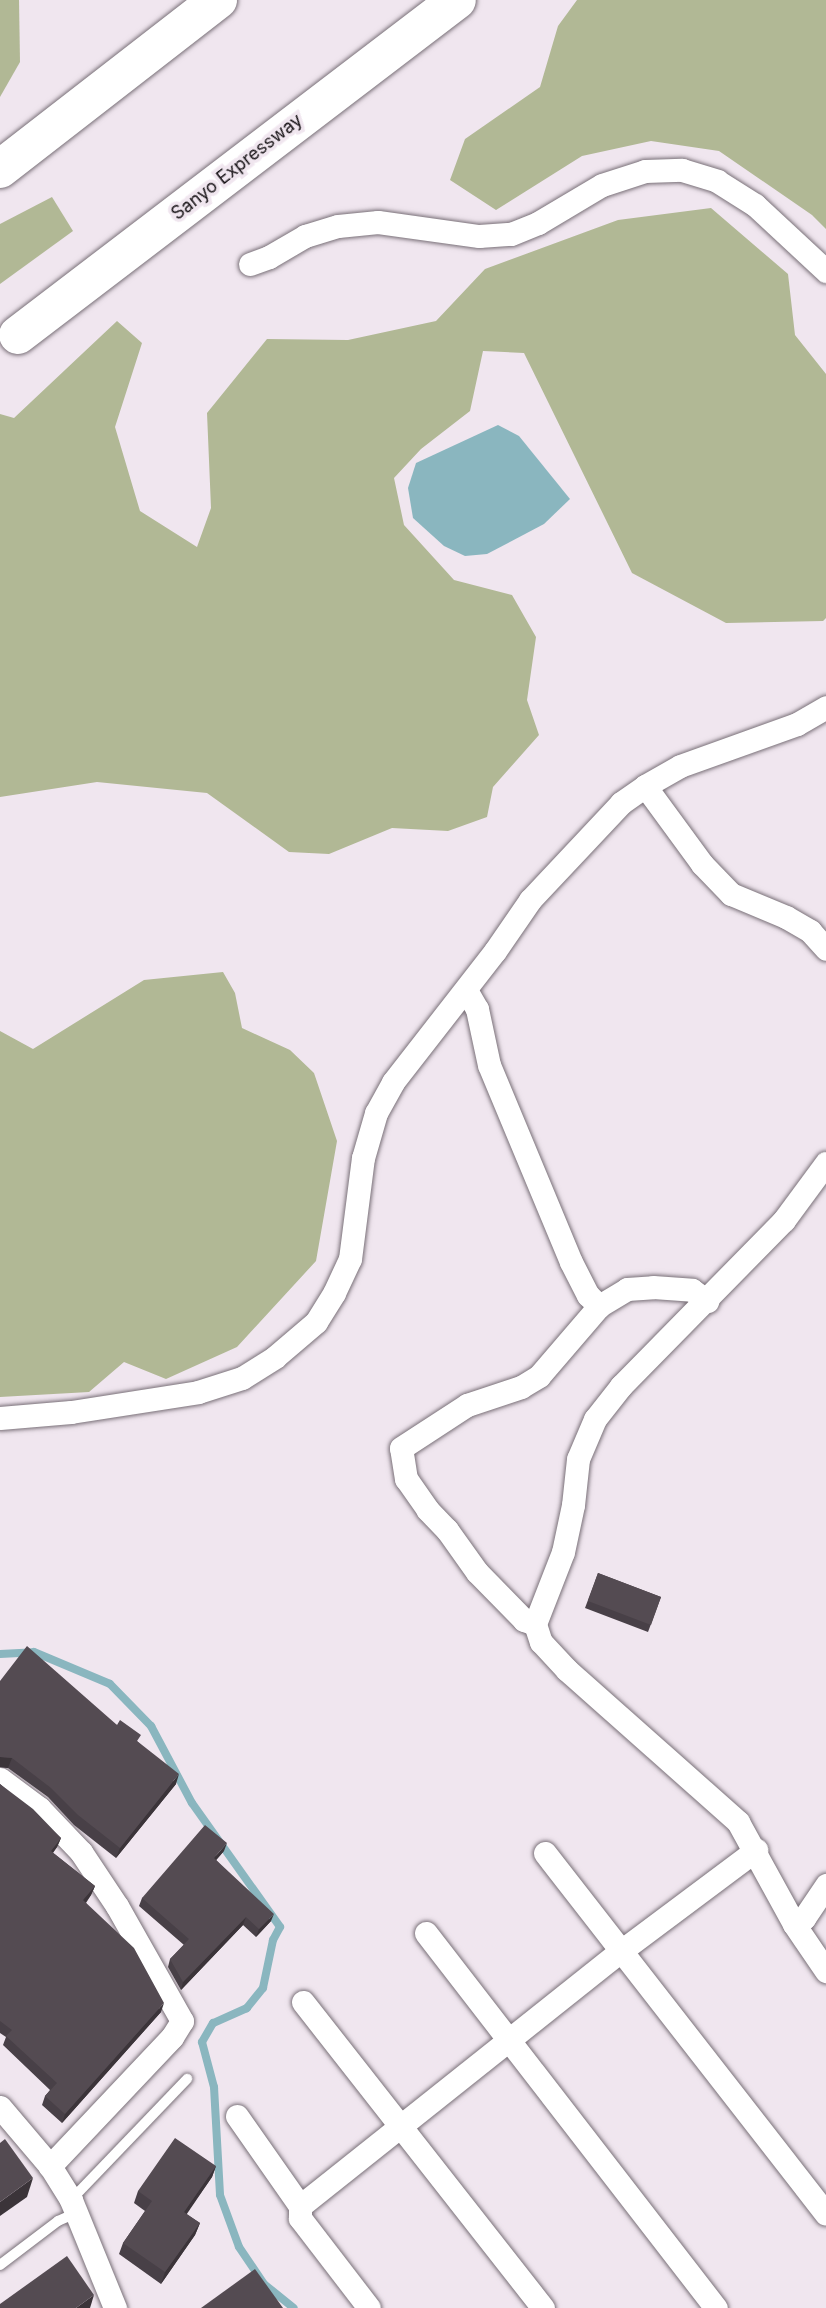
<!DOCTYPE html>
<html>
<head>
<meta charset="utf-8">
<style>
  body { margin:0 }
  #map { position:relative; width:826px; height:2308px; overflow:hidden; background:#f0e6ef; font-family:Inter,sans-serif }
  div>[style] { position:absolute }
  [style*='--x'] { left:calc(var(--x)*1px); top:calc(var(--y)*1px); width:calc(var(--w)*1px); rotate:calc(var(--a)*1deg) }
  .forest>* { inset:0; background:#b1b895 }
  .water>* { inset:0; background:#8ab6bf }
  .stream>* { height:8px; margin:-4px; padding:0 4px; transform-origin:4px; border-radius:4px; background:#8ab6bf }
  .roads { filter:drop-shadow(0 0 2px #797078) drop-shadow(0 0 2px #797078) }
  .lane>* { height:10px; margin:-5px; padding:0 5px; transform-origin:5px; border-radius:5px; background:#fff }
  .street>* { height:23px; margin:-11.5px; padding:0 11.5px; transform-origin:11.5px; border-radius:11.5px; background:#fff }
  .highway>* { height:38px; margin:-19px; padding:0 19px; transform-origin:19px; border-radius:19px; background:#fff }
  .wall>* { inset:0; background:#484047 }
  .shaded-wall>* { inset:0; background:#3b3439 }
  .building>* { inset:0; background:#544b52 }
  span { translate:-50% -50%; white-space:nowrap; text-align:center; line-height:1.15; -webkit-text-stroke:7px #f0e6ef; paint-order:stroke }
  .street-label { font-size:18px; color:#141013 }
</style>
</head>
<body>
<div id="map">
  <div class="forest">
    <div style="clip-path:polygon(0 0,19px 0,20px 62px,0 97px)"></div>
    <div style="clip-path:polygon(577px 0,826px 0,826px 229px,812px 215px,719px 151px,651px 141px,582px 156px,496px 210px,450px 180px,465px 139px,540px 87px,558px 26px)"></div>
    <div style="clip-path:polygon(52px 197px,73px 231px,0 284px,0 224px)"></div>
    <div style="clip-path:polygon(711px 208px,788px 274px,795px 335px,826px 374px,826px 618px,823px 621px,726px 623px,632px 573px,524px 353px,483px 351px,470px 411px,421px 449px,394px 478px,404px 525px,454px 580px,512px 595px,536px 637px,527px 700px,539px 735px,493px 787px,487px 817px,448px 831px,392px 828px,329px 854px,289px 852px,207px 793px,97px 782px,0 797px,0 414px,14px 418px,117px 321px,142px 343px,115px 427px,140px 511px,197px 547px,211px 508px,207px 413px,267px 339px,348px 340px,436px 321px,485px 269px,618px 220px)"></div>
    <div style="clip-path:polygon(223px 972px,235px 993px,242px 1028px,290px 1050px,314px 1073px,337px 1141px,316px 1261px,237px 1347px,166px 1379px,124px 1362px,89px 1392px,0 1397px,0 1031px,33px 1049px,144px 980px)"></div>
  </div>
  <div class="water">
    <div style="clip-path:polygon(498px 425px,519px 436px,570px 499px,544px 524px,487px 554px,465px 556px,444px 546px,413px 518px,408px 488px,416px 463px)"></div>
  </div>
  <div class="stream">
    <div style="--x:0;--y:1654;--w:34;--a:-3"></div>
    <div style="--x:34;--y:1652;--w:82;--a:22.8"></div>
    <div style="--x:110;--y:1684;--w:59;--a:45.7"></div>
    <div style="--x:151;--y:1726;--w:87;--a:62"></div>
    <div style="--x:192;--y:1803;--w:152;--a:54.6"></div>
    <div style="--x:280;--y:1927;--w:15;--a:118"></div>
    <div style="--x:273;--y:1940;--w:49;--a:101.8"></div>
    <div style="--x:263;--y:1988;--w:26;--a:129"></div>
    <div style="--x:247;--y:2008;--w:37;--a:156"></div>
    <div style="--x:213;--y:2023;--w:22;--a:120"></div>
    <div style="--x:202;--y:2042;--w:47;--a:75.1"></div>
    <div style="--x:214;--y:2087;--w:108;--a:86.8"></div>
    <div style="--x:220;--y:2195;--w:55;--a:69.9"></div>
    <div style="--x:239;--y:2247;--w:45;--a:56"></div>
    <div style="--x:264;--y:2284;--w:38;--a:39"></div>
  </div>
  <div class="roads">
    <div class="lane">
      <div style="--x:71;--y:2200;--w:168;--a:-46.2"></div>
      <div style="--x:0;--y:2265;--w:73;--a:-37.2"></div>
      <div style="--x:58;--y:2221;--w:20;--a:-24"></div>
    </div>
    <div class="street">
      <div style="--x:250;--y:264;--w:20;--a:-20"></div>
      <div style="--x:269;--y:257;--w:42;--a:-30.3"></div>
      <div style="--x:305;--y:236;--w:34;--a:-17"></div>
      <div style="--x:338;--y:226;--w:40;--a:-5.7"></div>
      <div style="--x:378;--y:222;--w:102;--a:7.9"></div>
      <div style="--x:479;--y:236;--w:32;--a:-4"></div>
      <div style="--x:511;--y:234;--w:29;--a:-22"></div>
      <div style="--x:538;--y:223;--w:74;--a:-30.7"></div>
      <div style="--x:602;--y:185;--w:45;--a:-18"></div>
      <div style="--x:645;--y:171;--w:37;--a:-2"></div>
      <div style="--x:682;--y:170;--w:37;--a:17"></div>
      <div style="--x:717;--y:181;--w:45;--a:32.3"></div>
      <div style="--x:755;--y:205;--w:97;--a:42.9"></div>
      <div style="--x:645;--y:786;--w:97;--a:53.8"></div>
      <div style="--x:702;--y:864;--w:42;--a:46"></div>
      <div style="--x:731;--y:894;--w:60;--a:22.7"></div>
      <div style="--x:786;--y:917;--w:28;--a:30"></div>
      <div style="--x:810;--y:931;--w:24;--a:48"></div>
      <div style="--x:466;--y:990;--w:22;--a:60"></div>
      <div style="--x:477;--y:1009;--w:57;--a:77.9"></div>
      <div style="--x:489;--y:1065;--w:213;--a:67.4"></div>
      <div style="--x:571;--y:1262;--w:37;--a:63"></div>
      <div style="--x:588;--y:1295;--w:16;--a:45"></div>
      <div style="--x:826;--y:1163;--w:71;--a:126.4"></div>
      <div style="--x:784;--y:1220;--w:233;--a:134.5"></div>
      <div style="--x:621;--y:1386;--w:42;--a:128.2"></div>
      <div style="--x:595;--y:1419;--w:43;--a:113"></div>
      <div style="--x:578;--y:1459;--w:46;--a:96.2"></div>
      <div style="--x:573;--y:1505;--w:48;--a:102"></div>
      <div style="--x:563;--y:1552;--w:77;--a:111.3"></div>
      <div style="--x:535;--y:1624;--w:19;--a:72"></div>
      <div style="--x:541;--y:1642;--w:38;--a:47"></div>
      <div style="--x:567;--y:1670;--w:229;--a:41.6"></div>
      <div style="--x:738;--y:1822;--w:116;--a:61.2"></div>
      <div style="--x:794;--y:1924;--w:57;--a:55.8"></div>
      <div style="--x:0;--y:1418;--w:71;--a:-4.8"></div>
      <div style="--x:71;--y:1412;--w:129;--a:-8.9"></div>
      <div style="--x:198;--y:1392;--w:46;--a:-17.7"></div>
      <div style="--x:242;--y:1378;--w:39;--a:-32"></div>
      <div style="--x:275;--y:1357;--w:54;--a:-40.5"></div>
      <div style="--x:316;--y:1322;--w:34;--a:-58"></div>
      <div style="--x:334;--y:1293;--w:38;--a:-65"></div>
      <div style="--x:350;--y:1259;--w:102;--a:-82.7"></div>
      <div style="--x:363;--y:1158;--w:47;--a:-73.9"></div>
      <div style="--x:376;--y:1113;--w:35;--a:-61"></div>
      <div style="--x:393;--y:1082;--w:166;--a:-52.1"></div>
      <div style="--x:495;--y:951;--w:62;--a:-55.5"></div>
      <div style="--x:530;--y:900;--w:133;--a:-46.8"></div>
      <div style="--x:621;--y:803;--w:29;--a:-35"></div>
      <div style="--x:645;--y:786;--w:40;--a:-29.7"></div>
      <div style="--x:680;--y:766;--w:124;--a:-19.7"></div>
      <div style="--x:797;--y:724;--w:34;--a:-30"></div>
      <div style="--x:535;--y:1624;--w:12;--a:-160"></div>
      <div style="--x:524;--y:1620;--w:67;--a:-134.4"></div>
      <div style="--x:477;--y:1572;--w:52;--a:-125.5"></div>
      <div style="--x:447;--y:1530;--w:28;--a:-134"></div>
      <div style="--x:428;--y:1510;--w:38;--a:-125"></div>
      <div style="--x:406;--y:1479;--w:31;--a:-99"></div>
      <div style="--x:401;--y:1448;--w:79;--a:-33.1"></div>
      <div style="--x:467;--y:1405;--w:57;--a:-18.4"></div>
      <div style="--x:521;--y:1387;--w:21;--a:-31"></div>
      <div style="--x:539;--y:1376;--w:92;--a:-49.4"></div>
      <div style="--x:599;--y:1306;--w:33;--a:-31"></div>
      <div style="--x:627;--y:1289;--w:26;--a:-4"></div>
      <div style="--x:653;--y:1287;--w:39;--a:4"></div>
      <div style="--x:692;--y:1290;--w:19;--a:36"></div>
      <div style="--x:0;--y:1779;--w:49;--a:36.6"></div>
      <div style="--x:39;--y:1808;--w:61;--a:46.3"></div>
      <div style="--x:81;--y:1852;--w:65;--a:56.3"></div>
      <div style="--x:117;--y:1906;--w:132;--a:60.5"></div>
      <div style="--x:182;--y:2021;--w:19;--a:122"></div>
      <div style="--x:172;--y:2037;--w:178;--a:133.4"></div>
      <div style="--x:545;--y:1853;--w:457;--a:52.1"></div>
      <div style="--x:794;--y:1924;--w:12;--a:-31"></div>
      <div style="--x:804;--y:1918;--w:40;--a:-56"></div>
      <div style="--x:426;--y:1933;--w:474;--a:52.3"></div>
      <div style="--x:303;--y:2002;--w:389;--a:51.9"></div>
      <div style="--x:0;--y:2107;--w:77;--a:49.7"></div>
      <div style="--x:50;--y:2166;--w:40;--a:58"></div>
      <div style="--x:71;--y:2200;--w:117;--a:67.8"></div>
      <div style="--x:237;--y:2116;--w:110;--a:55"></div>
      <div style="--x:300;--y:2206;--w:12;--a:90"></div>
      <div style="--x:300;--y:2218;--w:113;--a:52.5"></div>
      <div style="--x:300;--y:2206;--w:410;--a:-38.5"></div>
      <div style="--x:621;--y:1951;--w:169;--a:-36.8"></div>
    </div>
    <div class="highway">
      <div style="--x:0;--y:169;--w:276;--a:-37.8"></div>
      <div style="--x:18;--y:335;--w:552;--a:-37.35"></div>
    </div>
  </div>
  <div class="wall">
    <div style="clip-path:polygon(598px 1573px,661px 1597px,648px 1632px,585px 1608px)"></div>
    <div style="clip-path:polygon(0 1681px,117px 1725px,138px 1742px,176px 1784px,116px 1858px,74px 1825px,48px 1797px,8px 1768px,0 1767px)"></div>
    <div style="clip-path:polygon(0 1784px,61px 1838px,57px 1847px,53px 1853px,95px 1886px,91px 1895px,86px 1903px,161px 2012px,62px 2123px,42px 2105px,45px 2096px,50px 2090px,3px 2045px,6px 2037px,0 2033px)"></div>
    <div style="clip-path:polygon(224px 1851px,216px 1860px,271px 1921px,256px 1937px,243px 1925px,181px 1990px,168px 1967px,170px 1959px,184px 1945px,139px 1906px,142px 1898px)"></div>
    <div style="clip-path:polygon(216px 2166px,212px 2177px,186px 2214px,200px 2223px,195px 2235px,161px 2284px,119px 2254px,123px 2243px,145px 2211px,134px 2203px,138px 2191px)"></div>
  </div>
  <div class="shaded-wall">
    <div style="clip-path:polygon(0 1757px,12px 1758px,8px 1768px,0 1767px)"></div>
    <div style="clip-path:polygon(179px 1774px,176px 1784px,116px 1858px,120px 1848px)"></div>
    <div style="clip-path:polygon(61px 1838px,57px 1847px,47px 1860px,51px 1851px)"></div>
    <div style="clip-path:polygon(227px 1843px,224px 1851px,211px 1866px,214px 1858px)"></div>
    <div style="clip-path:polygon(95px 1886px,91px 1895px,80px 1910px,83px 1900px)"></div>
    <div style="clip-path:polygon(274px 1914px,271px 1921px,256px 1937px,259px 1929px)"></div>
    <div style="clip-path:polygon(246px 1917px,243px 1925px,181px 1990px,183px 1982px)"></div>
    <div style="clip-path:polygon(164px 2003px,161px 2012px,62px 2123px,65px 2114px)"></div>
    <div style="clip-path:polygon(216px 2166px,212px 2177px,180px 2224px,184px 2212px)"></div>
    <div style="clip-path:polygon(33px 2178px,27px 2197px,0 2216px,0 2202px)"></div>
    <div style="clip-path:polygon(200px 2223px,195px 2235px,161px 2284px,165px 2272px)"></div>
    <div style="clip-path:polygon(94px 2295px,90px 2308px,76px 2308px)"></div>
  </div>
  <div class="building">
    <div style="clip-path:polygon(598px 1573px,661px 1597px,651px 1625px,588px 1601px)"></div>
    <div style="clip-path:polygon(27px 1646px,117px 1725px,120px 1720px,141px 1735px,137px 1741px,179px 1774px,120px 1848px,78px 1815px,51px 1788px,12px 1758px,0 1757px,0 1681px)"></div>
    <div style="clip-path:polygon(0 1784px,33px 1809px,61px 1838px,51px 1851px,95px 1886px,83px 1900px,134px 1948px,164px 2003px,65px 2114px,45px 2096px,57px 2083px,6px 2036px,12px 2030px,0 2021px)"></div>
    <div style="clip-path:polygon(205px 1825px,227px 1843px,214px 1858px,274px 1914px,259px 1929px,246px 1917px,183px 1982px,170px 1959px,189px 1939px,142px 1898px)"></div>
    <div style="clip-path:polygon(175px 2138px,216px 2166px,184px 2212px,200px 2223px,165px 2272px,123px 2243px,152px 2201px,138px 2191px)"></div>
    <div style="clip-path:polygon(5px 2139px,33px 2178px,0 2202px,0 2143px)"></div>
    <div style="clip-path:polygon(67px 2256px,94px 2295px,76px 2308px,0 2308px,0 2304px)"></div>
    <div style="clip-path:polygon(255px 2269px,283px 2308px,201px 2308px)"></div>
  </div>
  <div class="street-label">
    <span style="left:237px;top:167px;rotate:-38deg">Sanyo Expressway</span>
  </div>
</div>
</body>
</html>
